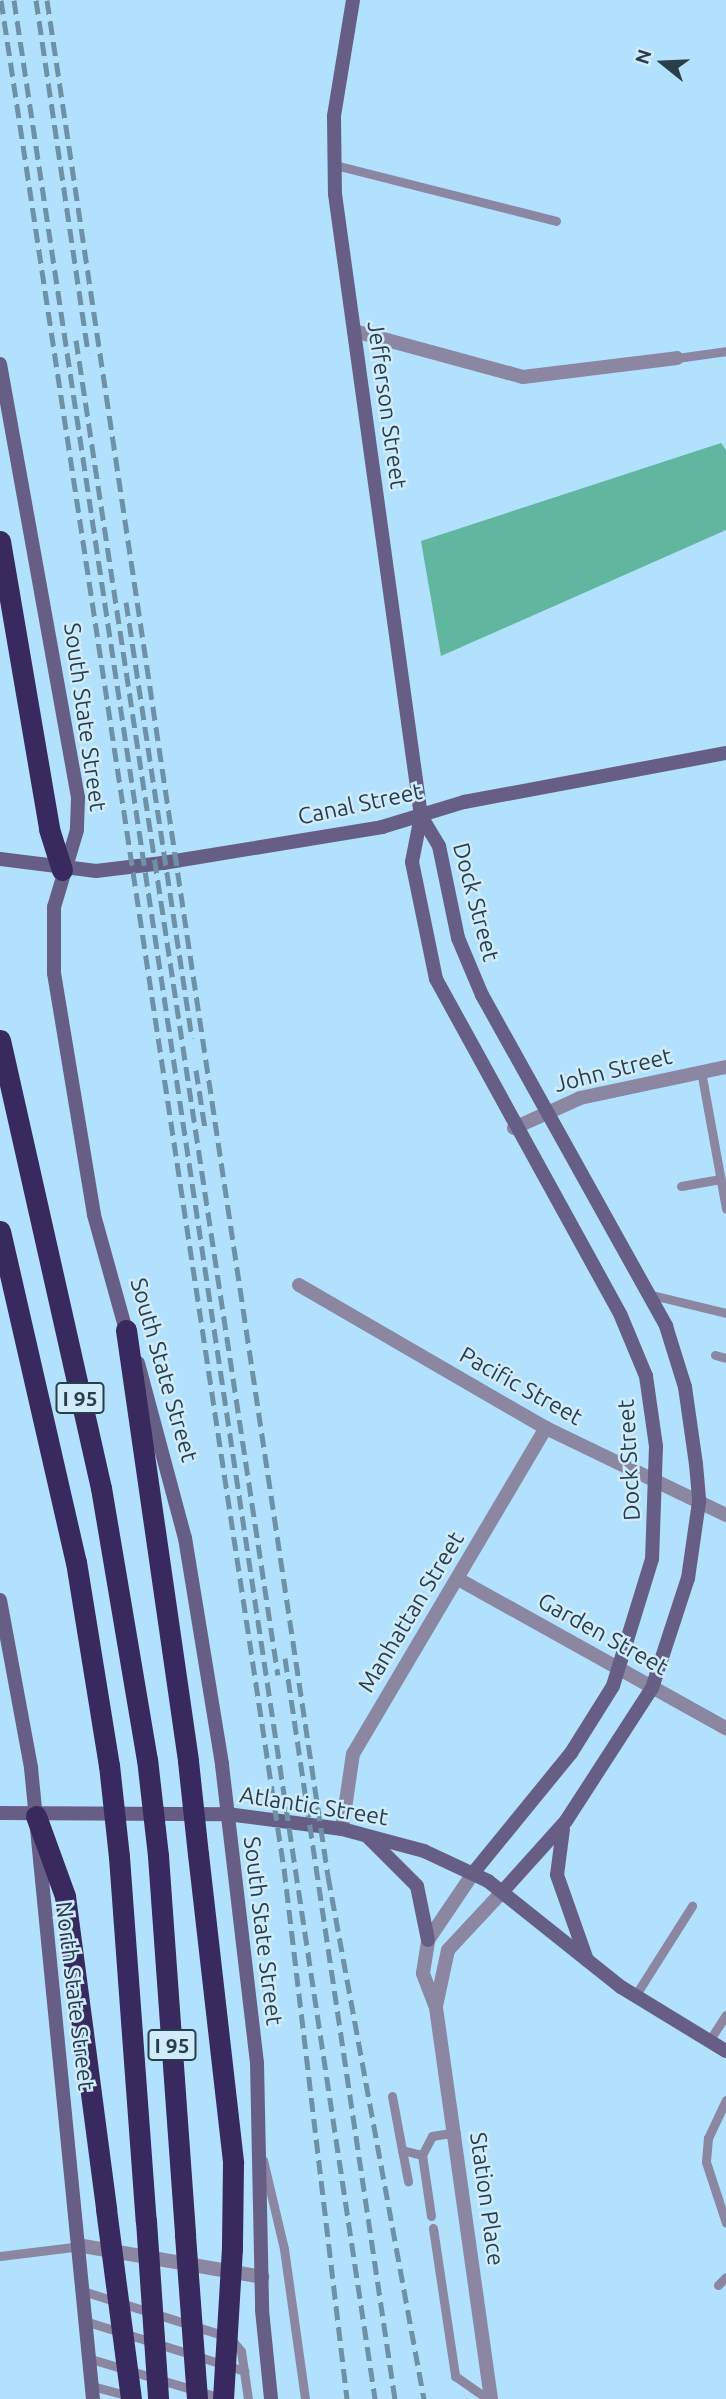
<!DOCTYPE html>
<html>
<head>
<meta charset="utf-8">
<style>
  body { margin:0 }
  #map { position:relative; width:726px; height:2399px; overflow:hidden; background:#b1e1fd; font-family:Ubuntu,sans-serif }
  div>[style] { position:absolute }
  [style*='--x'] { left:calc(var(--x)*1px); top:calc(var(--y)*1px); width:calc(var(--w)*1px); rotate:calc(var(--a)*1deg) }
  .water>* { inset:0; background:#60b69e }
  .lane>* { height:9px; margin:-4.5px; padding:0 4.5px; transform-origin:4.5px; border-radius:4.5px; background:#8b86a1 }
  .street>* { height:14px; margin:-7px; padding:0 7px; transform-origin:7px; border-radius:7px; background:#8b86a1 }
  .secondary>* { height:14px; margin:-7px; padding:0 7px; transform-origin:7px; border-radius:7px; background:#675e85 }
  .highway>* { height:21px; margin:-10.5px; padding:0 10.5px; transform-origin:10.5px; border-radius:10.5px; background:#38295e }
  .rail>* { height:5px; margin-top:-2.5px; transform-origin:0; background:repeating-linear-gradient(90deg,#6f91a5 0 14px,transparent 0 21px) }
  .highway-bridge>* { height:21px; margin:-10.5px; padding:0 10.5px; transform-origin:10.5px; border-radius:10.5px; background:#38295e }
  span { translate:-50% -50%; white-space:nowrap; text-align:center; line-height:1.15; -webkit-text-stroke:5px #cfebfc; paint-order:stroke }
  .shield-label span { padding:2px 5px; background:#cfebfc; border:2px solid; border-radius:5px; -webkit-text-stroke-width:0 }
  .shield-label { font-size:21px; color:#2a3e49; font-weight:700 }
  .street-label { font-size:23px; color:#2a3e49 }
  .north { position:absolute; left:628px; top:28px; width:70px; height:70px; -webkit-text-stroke:5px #cfebfc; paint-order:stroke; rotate:288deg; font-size:19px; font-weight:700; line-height:28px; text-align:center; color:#2a3e49 }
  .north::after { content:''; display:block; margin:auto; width:24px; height:32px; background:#2a3e49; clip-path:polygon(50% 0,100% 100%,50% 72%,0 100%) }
</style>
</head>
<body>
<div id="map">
  <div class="water">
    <div style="clip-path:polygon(721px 443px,726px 450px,726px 530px,441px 656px,421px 541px)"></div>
  </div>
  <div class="lane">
    <div style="--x:335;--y:165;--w:228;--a:14.2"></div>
    <div style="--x:677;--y:358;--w:49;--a:-8.1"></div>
    <div style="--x:701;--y:1071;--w:140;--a:79.7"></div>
    <div style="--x:681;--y:1186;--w:40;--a:-10"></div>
    <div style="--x:652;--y:1295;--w:76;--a:13.7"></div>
    <div style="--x:715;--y:1355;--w:11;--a:15"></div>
    <div style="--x:635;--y:1996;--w:107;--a:-57.7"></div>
    <div style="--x:709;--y:2041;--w:31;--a:-57"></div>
    <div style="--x:392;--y:2096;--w:55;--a:79.5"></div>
    <div style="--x:402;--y:2150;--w:21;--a:14"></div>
    <div style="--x:726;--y:2100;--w:42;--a:115.3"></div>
    <div style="--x:708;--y:2138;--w:24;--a:95"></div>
    <div style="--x:706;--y:2162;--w:64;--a:71.8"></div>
    <div style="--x:402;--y:2150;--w:32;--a:79"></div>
    <div style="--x:263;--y:2160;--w:91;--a:76.7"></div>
    <div style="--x:284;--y:2249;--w:151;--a:82"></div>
    <div style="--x:431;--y:2216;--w:62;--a:-98.4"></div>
    <div style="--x:422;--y:2155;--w:21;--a:-62"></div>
    <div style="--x:432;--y:2136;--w:24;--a:-9"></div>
    <div style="--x:433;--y:2228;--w:150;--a:81.5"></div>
    <div style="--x:455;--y:2376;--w:40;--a:34.9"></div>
    <div style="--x:0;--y:2256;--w:82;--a:-7"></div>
    <div style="--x:718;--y:2285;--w:11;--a:-45"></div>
    <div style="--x:86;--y:2292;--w:150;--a:17.5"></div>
    <div style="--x:229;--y:2337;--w:18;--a:49"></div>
    <div style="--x:241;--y:2351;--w:49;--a:81.7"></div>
    <div style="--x:88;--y:2322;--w:164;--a:17.4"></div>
    <div style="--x:91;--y:2359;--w:136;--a:16.7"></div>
    <div style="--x:92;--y:2386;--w:38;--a:15"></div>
  </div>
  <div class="street">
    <div style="--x:354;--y:331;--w:175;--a:15.2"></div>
    <div style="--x:523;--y:377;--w:155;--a:-7"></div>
    <div style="--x:514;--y:1128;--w:72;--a:-24.4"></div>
    <div style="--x:580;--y:1098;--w:149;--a:-12"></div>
    <div style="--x:299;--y:1285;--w:285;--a:30.1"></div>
    <div style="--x:546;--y:1428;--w:200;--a:25.8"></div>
    <div style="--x:458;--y:1579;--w:307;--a:29.1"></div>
    <div style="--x:342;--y:1829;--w:76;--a:-81.7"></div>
    <div style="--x:353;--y:1754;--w:379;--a:-59.4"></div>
    <div style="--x:435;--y:2005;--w:34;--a:-111"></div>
    <div style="--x:423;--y:1973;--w:33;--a:-81"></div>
    <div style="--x:428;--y:1940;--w:82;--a:-55.9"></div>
    <div style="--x:83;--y:2246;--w:182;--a:9.8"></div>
    <div style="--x:491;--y:2399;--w:397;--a:-98"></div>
    <div style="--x:436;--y:2006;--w:57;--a:-77.9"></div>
    <div style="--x:448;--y:1950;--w:81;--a:-47"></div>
  </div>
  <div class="secondary">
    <div style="--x:353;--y:0;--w:118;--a:99.3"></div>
    <div style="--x:334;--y:116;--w:78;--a:89.3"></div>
    <div style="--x:335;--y:194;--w:628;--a:82.13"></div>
    <div style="--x:421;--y:816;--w:35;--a:59"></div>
    <div style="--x:439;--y:846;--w:94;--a:78.3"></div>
    <div style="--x:458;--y:938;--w:62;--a:67.2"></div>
    <div style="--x:482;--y:995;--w:379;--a:60.9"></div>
    <div style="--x:666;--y:1326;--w:64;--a:72.7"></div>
    <div style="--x:685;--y:1387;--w:78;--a:81.9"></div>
    <div style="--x:696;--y:1464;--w:38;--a:85"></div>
    <div style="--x:699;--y:1502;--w:77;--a:98.2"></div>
    <div style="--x:688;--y:1578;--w:116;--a:108.1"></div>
    <div style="--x:652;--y:1688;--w:158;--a:122.9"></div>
    <div style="--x:566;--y:1821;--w:94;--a:132"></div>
    <div style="--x:0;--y:364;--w:441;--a:79.8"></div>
    <div style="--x:78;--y:798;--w:32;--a:92"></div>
    <div style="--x:77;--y:830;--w:80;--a:106.6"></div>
    <div style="--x:54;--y:907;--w:66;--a:90"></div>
    <div style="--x:54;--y:973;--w:245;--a:80.6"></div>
    <div style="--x:94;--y:1215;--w:128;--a:74.5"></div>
    <div style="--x:421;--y:816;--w:47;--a:101.1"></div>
    <div style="--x:412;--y:862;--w:119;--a:78.4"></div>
    <div style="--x:436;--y:979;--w:384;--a:61.2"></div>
    <div style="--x:621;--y:1316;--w:65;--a:67.4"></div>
    <div style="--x:646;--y:1376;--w:71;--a:81.9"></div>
    <div style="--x:656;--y:1446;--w:113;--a:92"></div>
    <div style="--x:652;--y:1559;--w:133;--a:107.1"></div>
    <div style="--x:613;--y:1686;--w:79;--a:122.1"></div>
    <div style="--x:571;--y:1753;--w:154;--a:129.2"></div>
    <div style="--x:0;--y:859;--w:97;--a:7.1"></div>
    <div style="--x:96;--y:871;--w:67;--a:-6.8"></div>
    <div style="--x:163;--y:863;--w:222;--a:-9.3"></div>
    <div style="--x:382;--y:827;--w:86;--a:-17"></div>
    <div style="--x:464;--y:802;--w:267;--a:-10.6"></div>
    <div style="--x:138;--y:1363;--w:181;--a:75"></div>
    <div style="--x:185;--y:1538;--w:230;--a:80.7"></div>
    <div style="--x:222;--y:1765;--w:300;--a:83.3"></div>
    <div style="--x:257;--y:2063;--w:247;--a:88.8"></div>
    <div style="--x:262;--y:2310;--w:89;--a:84.2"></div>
    <div style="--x:0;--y:1600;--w:171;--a:79.5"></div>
    <div style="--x:31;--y:1768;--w:634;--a:84.39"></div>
    <div style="--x:0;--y:1813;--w:227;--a:0.3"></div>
    <div style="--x:227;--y:1814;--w:116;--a:7.4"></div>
    <div style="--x:342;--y:1829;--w:85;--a:15"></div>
    <div style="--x:424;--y:1851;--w:71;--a:25.1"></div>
    <div style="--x:488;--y:1881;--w:170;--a:38.6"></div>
    <div style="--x:621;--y:1987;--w:123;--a:31.4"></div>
    <div style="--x:563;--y:1829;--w:46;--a:97.4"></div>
    <div style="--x:557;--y:1875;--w:90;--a:70.6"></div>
    <div style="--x:368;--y:1837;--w:69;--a:45"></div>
    <div style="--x:417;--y:1886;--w:55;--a:78.5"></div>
  </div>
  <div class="highway">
    <div style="--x:0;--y:541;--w:292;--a:80.3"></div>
    <div style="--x:49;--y:829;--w:43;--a:72.4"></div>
    <div style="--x:0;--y:1040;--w:459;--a:77.3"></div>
    <div style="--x:101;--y:1488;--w:275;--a:80.4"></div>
    <div style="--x:0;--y:1231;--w:340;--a:77.1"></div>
    <div style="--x:76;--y:1562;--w:206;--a:80.8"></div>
    <div style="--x:126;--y:1330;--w:435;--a:81.8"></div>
    <div style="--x:36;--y:1816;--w:85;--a:70.1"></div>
    <div style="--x:65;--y:1896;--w:316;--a:82.5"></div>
    <div style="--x:198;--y:1854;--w:311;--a:83.5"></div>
    <div style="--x:233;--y:2163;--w:86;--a:90.7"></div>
    <div style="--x:158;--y:1856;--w:380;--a:85.9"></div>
    <div style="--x:119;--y:1857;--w:365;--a:85.8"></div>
  </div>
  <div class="rail">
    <div style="--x:1;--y:0;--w:1889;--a:81.39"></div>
    <div style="--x:284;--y:1868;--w:535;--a:83.23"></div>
    <div style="--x:14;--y:0;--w:2426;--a:81.44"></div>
    <div style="--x:36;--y:0;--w:357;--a:81.6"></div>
    <div style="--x:47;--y:0;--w:1897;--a:81.48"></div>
    <div style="--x:328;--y:1876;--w:532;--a:79.6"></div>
    <div style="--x:76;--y:340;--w:1350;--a:81.4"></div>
    <div style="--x:126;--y:602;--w:441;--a:81.4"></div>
    <div style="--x:196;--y:1070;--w:59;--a:81.2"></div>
    <div style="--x:285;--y:1658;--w:749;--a:81.56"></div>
  </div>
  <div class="highway-bridge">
    <div style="--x:147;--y:1759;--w:98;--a:83.5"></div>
    <div style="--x:188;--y:1761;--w:94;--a:83.9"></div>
    <div style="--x:109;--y:1765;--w:93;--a:83.8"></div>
    <div style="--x:106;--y:2209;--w:192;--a:82.5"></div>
    <div style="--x:146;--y:2221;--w:178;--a:86.1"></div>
    <div style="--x:185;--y:2235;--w:164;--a:85.8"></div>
    <div style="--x:223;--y:2399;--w:150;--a:-86.6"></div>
  </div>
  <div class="shield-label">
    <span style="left:80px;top:1398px">I 95</span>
    <span style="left:172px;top:2045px">I 95</span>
  </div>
  <div class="street-label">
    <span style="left:387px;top:405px;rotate:82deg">Jefferson Street</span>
    <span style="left:85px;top:717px;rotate:82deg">South State Street</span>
    <span style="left:360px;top:804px;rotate:-12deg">Canal Street</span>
    <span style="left:476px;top:902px;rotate:75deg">Dock Street</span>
    <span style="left:613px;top:1070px;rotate:-14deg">John Street</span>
    <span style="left:164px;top:1370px;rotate:74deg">South State Street</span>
    <span style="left:521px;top:1386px;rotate:29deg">Pacific Street</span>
    <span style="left:629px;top:1460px;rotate:-93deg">Dock Street</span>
    <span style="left:411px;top:1612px;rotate:-59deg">Manhattan Street</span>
    <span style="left:603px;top:1634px;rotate:29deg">Garden Street</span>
    <span style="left:314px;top:1806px;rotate:9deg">Atlantic Street</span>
    <span style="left:263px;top:1931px;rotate:83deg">South State Street</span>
    <span style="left:75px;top:1996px;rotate:83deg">North State Street</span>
    <span style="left:487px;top:2199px;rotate:82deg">Station Place</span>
  </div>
  <div class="north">N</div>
</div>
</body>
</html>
